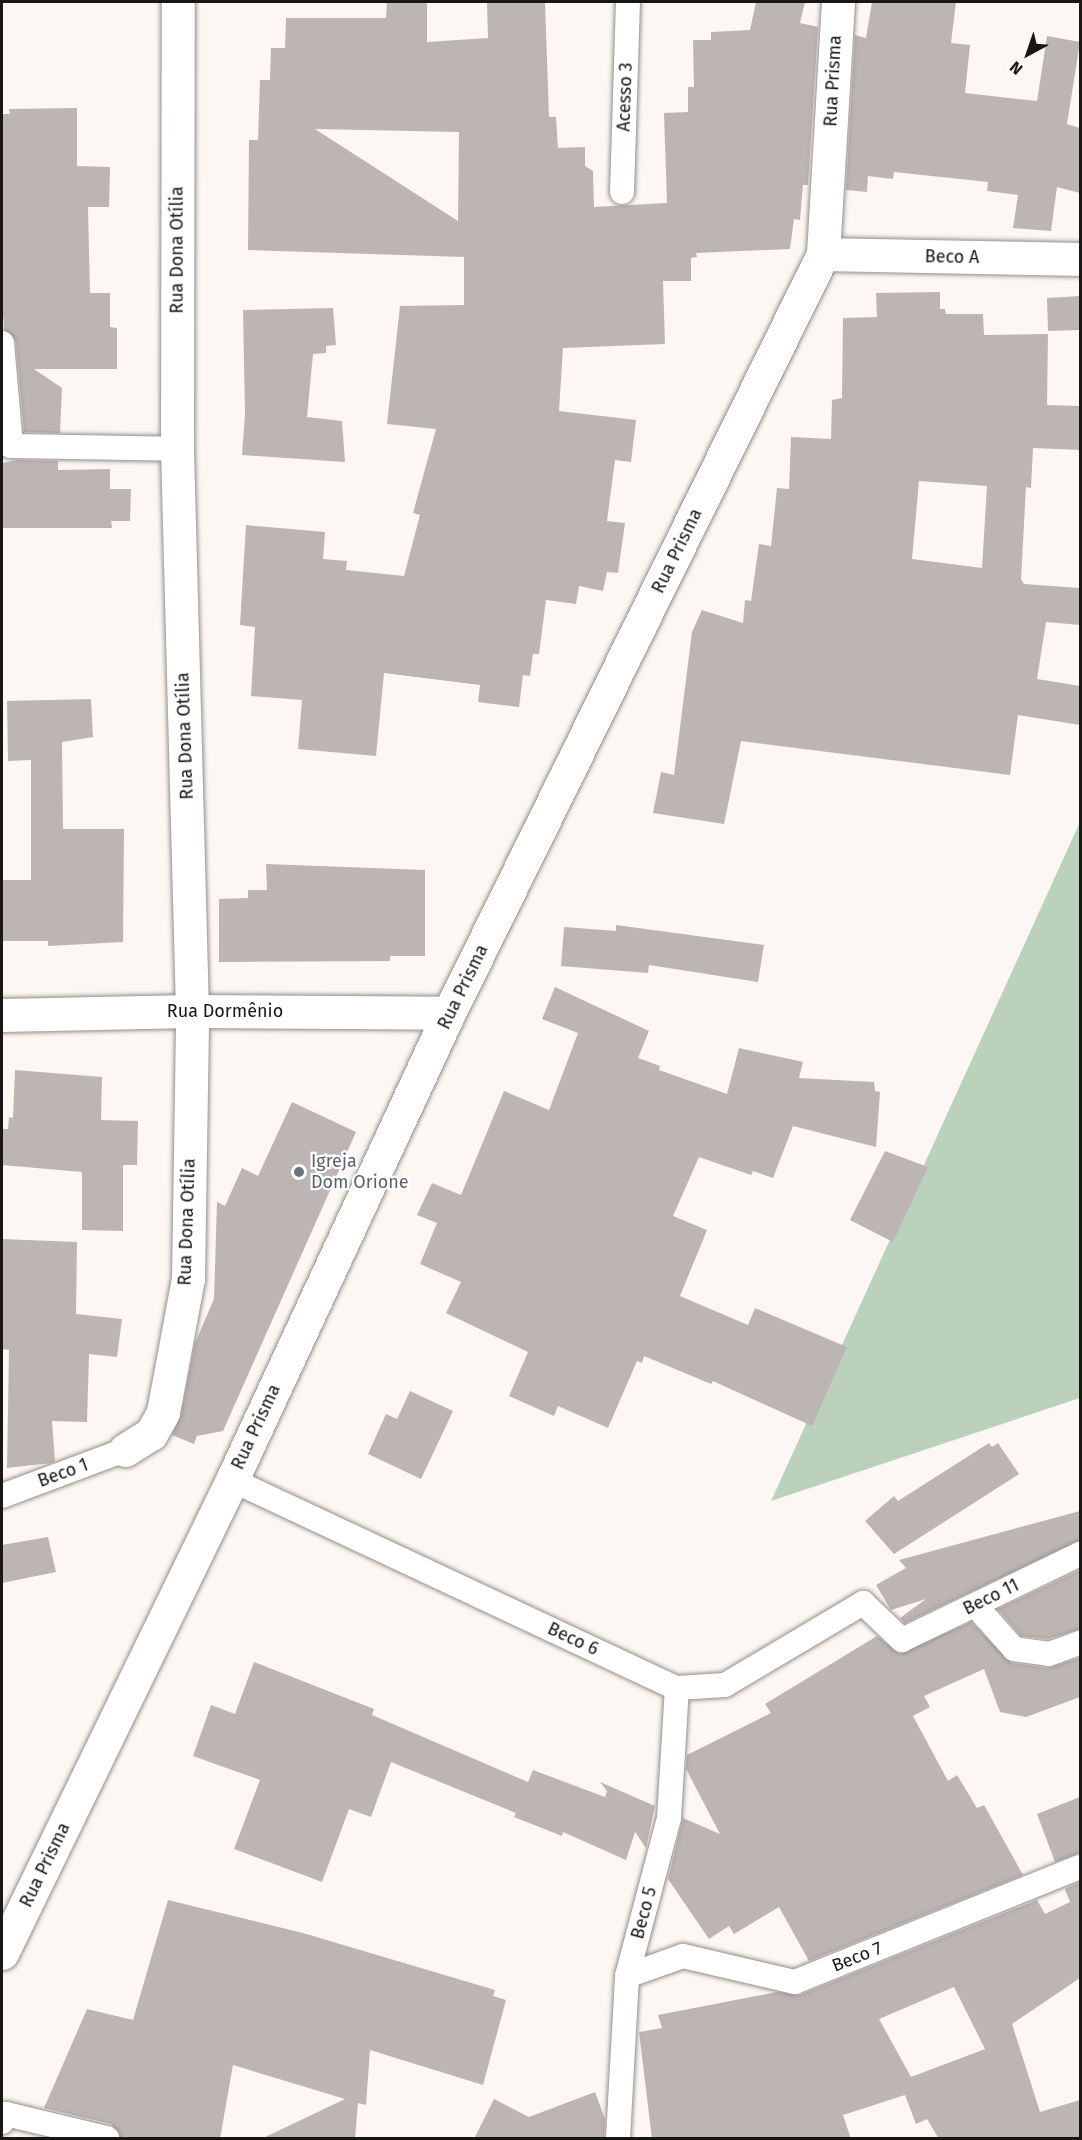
<!DOCTYPE html>
<html>
<head>
<meta charset="utf-8">
<style>
  body { margin:0 }
  #map { position:relative; width:1082px; height:2140px; overflow:hidden; background:#fcf7f2; font-family:"Fira Sans",sans-serif }
  div>[style] { position:absolute }
  [style*='--x'] { left:calc(var(--x)*1px); top:calc(var(--y)*1px); width:calc(var(--w)*1px); rotate:calc(var(--a)*1deg) }
  .green>* { inset:0; background:#bcd1bc }
  .building>* { inset:0; background:#bdb5b4 }
  .roads { filter:drop-shadow(0 0 2px #928e89) drop-shadow(0 0 2px #928e89) }
  .lane>* { height:24px; margin:-12px; padding:0 12px; transform-origin:12px; border-radius:12px; background:#fff }
  .street>* { height:33px; margin:-16.5px; padding:0 16.5px; transform-origin:16.5px; border-radius:16.5px; background:#fff }
  .dots>* { width:16px; height:16px; translate:-50% -50%; box-sizing:border-box; border:3px solid #fff; border-radius:50% }
  span { translate:-50% -50%; white-space:nowrap; text-align:center; line-height:1.15; -webkit-text-stroke:4.5px #fff; paint-order:stroke }
  .street-label { font-size:18px; color:#181715 }
  .worship-label { font-size:18px; color:#5b616d }
  .left { translate:0 -50%; text-align:left }
  .frame { position:absolute; inset:0; border:3px solid #181715; pointer-events:none }
  .north { position:absolute; left:998px; top:24px; width:60px; height:60px; -webkit-text-stroke:4px #fff; paint-order:stroke; rotate:220deg; font-size:16px; font-weight:700; line-height:24px; text-align:center; color:#181715 }
  .north::after { content:''; display:block; margin:auto; width:21px; height:27px; background:#181715; clip-path:polygon(50% 0,100% 100%,50% 72%,0 100%) }
</style>
</head>
<body>
<div id="map">
  <div class="green">
    <div style="clip-path:polygon(1080px 822px,1080px 1398px,771px 1501px)"></div>
  </div>
  <div class="building">
    <div style="clip-path:polygon(evenodd,387px 2px,427px 2px,427px 42px,488px 38px,487px 2px,545px 2px,549px 117px,556px 117px,558px 148px,585px 147px,585px 166px,593px 171px,594px 207px,667px 203px,664px 113px,688px 112px,688px 87px,694px 87px,693px 40px,711px 40px,711px 32px,750px 30px,756px 2px,805px 2px,800px 23px,818px 27px,808px 185px,803px 185px,800px 220px,794px 219px,790px 249px,696px 253px,697px 257px,691px 258px,691px 281px,663px 281px,665px 344px,563px 348px,559px 411px,636px 420px,631px 462px,615px 460px,607px 521px,625px 523px,618px 573px,607px 572px,603px 591px,579px 586px,576px 604px,546px 600px,539px 654px,533px 654px,530px 676px,523px 675px,519px 707px,478px 702px,480px 685px,384px 673px,376px 756px,298px 749px,302px 700px,251px 696px,255px 627px,240px 625px,246px 525px,325px 532px,323px 559px,347px 561px,346px 570px,404px 576px,420px 515px,413px 513px,436px 429px,387px 424px,400px 306px,464px 305px,464px 257px,248px 250px,249px 140px,258px 140px,260px 80px,270px 80px,271px 48px,285px 48px,286px 18px,386px 18px,387px 2px,315px 129px,459px 132px,458px 221px,315px 129px)"></div>
    <div style="clip-path:polygon(872px 2px,956px 2px,951px 43px,970px 45px,965px 93px,1037px 101px,1047px 36px,1080px 42px,1067px 124px,1080px 128px,1080px 193px,1057px 187px,1051px 231px,1013px 228px,1018px 195px,987px 191px,988px 182px,894px 172px,893px 179px,868px 176px,867px 192px,846px 190px,855px 35px,866px 38px)"></div>
    <div style="clip-path:polygon(77px 108px,77px 166px,110px 167px,109px 207px,88px 207px,90px 293px,110px 293px,110px 327px,117px 328px,117px 369px,34px 369px,62px 388px,60px 433px,24px 432px,16px 342px,4px 329px,2px 300px,2px 114px,10px 114px,9px 109px)"></div>
    <div style="clip-path:polygon(evenodd,940px 292px,940px 309px,945px 309px,946px 314px,983px 314px,984px 335px,1048px 334px,1047px 405px,1080px 406px,1080px 450px,1033px 448px,1031px 488px,1026px 487px,1021px 579px,1024px 584px,1080px 588px,1080px 625px,1046px 622px,1037px 679px,1080px 686px,1080px 725px,1018px 715px,1010px 775px,741px 741px,724px 824px,653px 813px,661px 772px,674px 775px,692px 632px,702px 610px,743px 623px,745px 600px,751px 601px,759px 544px,771px 546px,777px 488px,789px 489px,791px 437px,831px 439px,832px 400px,842px 398px,843px 318px,877px 317px,876px 293px,940px 292px,919px 481px,987px 486px,982px 568px,912px 559px,919px 481px)"></div>
    <div style="clip-path:polygon(1080px 296px,1080px 330px,1048px 331px,1047px 298px)"></div>
    <div style="clip-path:polygon(333px 308px,336px 345px,326px 346px,326px 353px,313px 354px,307px 417px,342px 421px,345px 462px,242px 455px,245px 414px,243px 310px)"></div>
    <div style="clip-path:polygon(17px 460px,58px 461px,58px 470px,110px 469px,110px 489px,131px 489px,130px 521px,111px 521px,112px 528px,2px 528px,2px 463px)"></div>
    <div style="clip-path:polygon(91px 699px,93px 737px,62px 742px,63px 829px,124px 829px,123px 942px,48px 946px,48px 941px,2px 941px,2px 880px,31px 880px,31px 760px,8px 761px,7px 701px)"></div>
    <div style="clip-path:polygon(266px 864px,425px 870px,425px 956px,390px 956px,390px 961px,219px 962px,219px 899px,248px 898px,248px 890px,267px 890px)"></div>
    <div style="clip-path:polygon(616px 925px,764px 945px,758px 982px,649px 965px,648px 973px,561px 966px,564px 927px,616px 931px)"></div>
    <div style="clip-path:polygon(555px 987px,649px 1031px,638px 1058px,660px 1066px,659px 1070px,727px 1094px,739px 1048px,803px 1062px,799px 1078px,874px 1082px,875px 1091px,880px 1092px,876px 1147px,793px 1126px,773px 1178px,753px 1171px,751px 1175px,699px 1157px,673px 1216px,707px 1230px,680px 1296px,748px 1325px,755px 1308px,847px 1347px,812px 1426px,713px 1381px,711px 1384px,644px 1356px,642px 1363px,637px 1361px,608px 1428px,558px 1406px,554px 1416px,509px 1396px,528px 1352px,446px 1313px,461px 1282px,420px 1264px,437px 1223px,417px 1215px,432px 1183px,461px 1195px,504px 1091px,549px 1110px,578px 1033px,542px 1019px)"></div>
    <div style="clip-path:polygon(15px 1070px,102px 1077px,101px 1120px,138px 1121px,137px 1165px,123px 1165px,123px 1231px,82px 1230px,82px 1172px,2px 1165px,2px 1129px,8px 1129px,9px 1117px,13px 1118px)"></div>
    <div style="clip-path:polygon(292px 1102px,356px 1132px,223px 1431px,197px 1436px,194px 1444px,172px 1435px,181px 1415px,195px 1343px,214px 1299px,217px 1202px,225px 1206px,242px 1168px,258px 1176px)"></div>
    <div style="clip-path:polygon(885px 1151px,928px 1167px,893px 1242px,850px 1220px)"></div>
    <div style="clip-path:polygon(2px 1239px,77px 1242px,76px 1314px,122px 1319px,117px 1357px,89px 1354px,87px 1422px,52px 1421px,55px 1461px,51px 1463px,7px 1468px,9px 1350px,2px 1349px)"></div>
    <div style="clip-path:polygon(410px 1391px,453px 1411px,421px 1479px,368px 1454px,386px 1414px,397px 1419px)"></div>
    <div style="clip-path:polygon(989px 1443px,992px 1447px,998px 1443px,1019px 1474px,894px 1554px,865px 1521px,894px 1496px,898px 1501px)"></div>
    <div style="clip-path:polygon(1080px 1511px,1080px 1540px,905px 1623px,900px 1618px,926px 1599px,891px 1610px,876px 1585px,906px 1568px,899px 1560px)"></div>
    <div style="clip-path:polygon(48px 1537px,56px 1572px,2px 1583px,2px 1545px)"></div>
    <div style="clip-path:polygon(1080px 1570px,1080px 1629px,1048px 1639px,1021px 1636px,998px 1609px)"></div>
    <div style="clip-path:polygon(971px 1622px,1012px 1663px,1048px 1668px,1080px 1658px,1080px 1697px,1026px 1717px,1000px 1712px,984px 1669px,924px 1696px,930px 1707px,913px 1716px,948px 1781px,957px 1775px,977px 1808px,984px 1805px,1023px 1875px,809px 1961px,779px 1907px,734px 1934px,729px 1926px,709px 1939px,668px 1879px,683px 1818px,720px 1834px,686px 1769px,687px 1755px,771px 1713px,765px 1704px,877px 1636px,900px 1654px)"></div>
    <div style="clip-path:polygon(254px 1662px,374px 1709px,372px 1715px,528px 1782px,533px 1770px,605px 1797px,607px 1791px,600px 1782px,655px 1806px,646px 1848px,635px 1832px,626px 1860px,563px 1832px,562px 1836px,514px 1817px,516px 1813px,391px 1762px,371px 1817px,349px 1809px,322px 1882px,234px 1849px,260px 1780px,193px 1756px,211px 1705px,235px 1714px)"></div>
    <div style="clip-path:polygon(1080px 1797px,1080px 1853px,1055px 1862px,1037px 1814px)"></div>
    <div style="clip-path:polygon(evenodd,1080px 1882px,1080px 1978px,1012px 2024px,1040px 2112px,1080px 2100px,1080px 2139px,939px 2139px,927px 2119px,916px 2124px,905px 2095px,843px 2115px,851px 2139px,652px 2139px,639px 2032px,662px 2028px,658px 2015px,777px 1992px,800px 1995px,1037px 1900px,1045px 1914px,1070px 1902px,1065px 1889px,1080px 1882px,954px 1987px,985px 2049px,911px 2077px,879px 2019px,954px 1987px)"></div>
    <div style="clip-path:polygon(168px 1900px,303px 1933px,495px 1990px,493px 1996px,506px 2000px,483px 2085px,370px 2050px,366px 2105px,358px 2103px,355px 2139px,261px 2139px,345px 2099px,233px 2065px,220px 2139px,121px 2139px,111px 2124px,44px 2108px,87px 2009px,133px 2020px)"></div>
    <div style="clip-path:polygon(595px 2092px,605px 2119px,604px 2139px,474px 2139px,494px 2099px,529px 2117px)"></div>
  </div>
  <div class="roads">
    <div class="lane">
      <div style="--x:622;--y:192;--w:190;--a:-88.2"></div>
      <div style="--x:2;--y:343;--w:103;--a:85"></div>
      <div style="--x:2;--y:442;--w:10;--a:24"></div>
      <div style="--x:11;--y:446;--w:166;--a:1"></div>
      <div style="--x:232;--y:1480;--w:491;--a:25.1"></div>
      <div style="--x:677;--y:1688;--w:48;--a:-3.6"></div>
      <div style="--x:725;--y:1685;--w:161;--a:-30.7"></div>
      <div style="--x:863;--y:1603;--w:54;--a:43.5"></div>
      <div style="--x:902;--y:1640;--w:198;--a:-25.8"></div>
      <div style="--x:2;--y:1496;--w:131;--a:-20.5"></div>
      <div style="--x:975;--y:1605;--w:59;--a:48.4"></div>
      <div style="--x:1014;--y:1649;--w:35;--a:8"></div>
      <div style="--x:1049;--y:1654;--w:33;--a:-20"></div>
      <div style="--x:627;--y:1976;--w:59;--a:-19.7"></div>
      <div style="--x:683;--y:1956;--w:115;--a:13.1"></div>
      <div style="--x:795;--y:1982;--w:307;--a:-22"></div>
      <div style="--x:2;--y:2122;--w:9;--a:-63"></div>
      <div style="--x:6;--y:2114;--w:104;--a:13.4"></div>
      <div style="--x:618;--y:2138;--w:162;--a:-86.8"></div>
      <div style="--x:627;--y:1976;--w:163;--a:-75.1"></div>
      <div style="--x:669;--y:1818;--w:130;--a:-86.5"></div>
    </div>
    <div class="street">
      <div style="--x:823;--y:254;--w:257;--a:1.1"></div>
      <div style="--x:2;--y:1015;--w:190;--a:-1.2"></div>
      <div style="--x:192;--y:1011;--w:257;--a:0.4"></div>
      <div style="--x:125;--y:1450;--w:31;--a:-32"></div>
      <div style="--x:151;--y:1434;--w:25;--a:-61"></div>
      <div style="--x:163;--y:1412;--w:135;--a:-79.4"></div>
      <div style="--x:188;--y:1279;--w:268;--a:-89.1"></div>
      <div style="--x:192;--y:1011;--w:562;--a:-91.53"></div>
      <div style="--x:177;--y:449;--w:447;--a:-89.9"></div>
      <div style="--x:2;--y:1953;--w:526;--a:-64.07"></div>
      <div style="--x:232;--y:1480;--w:515;--a:-65.08"></div>
      <div style="--x:449;--y:1013;--w:846;--a:-63.77"></div>
      <div style="--x:823;--y:254;--w:252;--a:-86.6"></div>
    </div>
  </div>
  <div class="dots">
    <div style="left:299px;top:1172px;background:#6b7280"></div>
  </div>
  <div class="street-label">
    <span style="left:833px;top:81px;rotate:-87deg">Rua Prisma</span>
    <span style="left:625px;top:97px;rotate:-88deg">Acesso 3</span>
    <span style="left:177px;top:250px;rotate:-90deg">Rua Dona Otília</span>
    <span style="left:952px;top:257px;rotate:1deg">Beco A</span>
    <span style="left:677px;top:551px;rotate:-64deg">Rua Prisma</span>
    <span style="left:185px;top:736px;rotate:-92deg">Rua Dona Otília</span>
    <span style="left:463px;top:987px;rotate:-64deg">Rua Prisma</span>
    <span style="left:225px;top:1011px">Rua Dormênio</span>
    <span style="left:187px;top:1222px;rotate:-88deg">Rua Dona Otília</span>
    <span style="left:256px;top:1427px;rotate:-65deg">Rua Prisma</span>
    <span style="left:63px;top:1473px;rotate:-20deg">Beco 1</span>
    <span style="left:991px;top:1597px;rotate:-26deg">Beco 11</span>
    <span style="left:573px;top:1639px;rotate:25deg">Beco 6</span>
    <span style="left:45px;top:1865px;rotate:-64deg">Rua Prisma</span>
    <span style="left:644px;top:1913px;rotate:-75deg">Beco 5</span>
    <span style="left:857px;top:1957px;rotate:-22deg">Beco 7</span>
  </div>
  <div class="worship-label">
    <span class="left" style="left:311px;top:1172px">Igreja<br>Dom Orione</span>
  </div>
  <div class="frame"></div>
  <div class="north">N</div>
</div>
</body>
</html>
